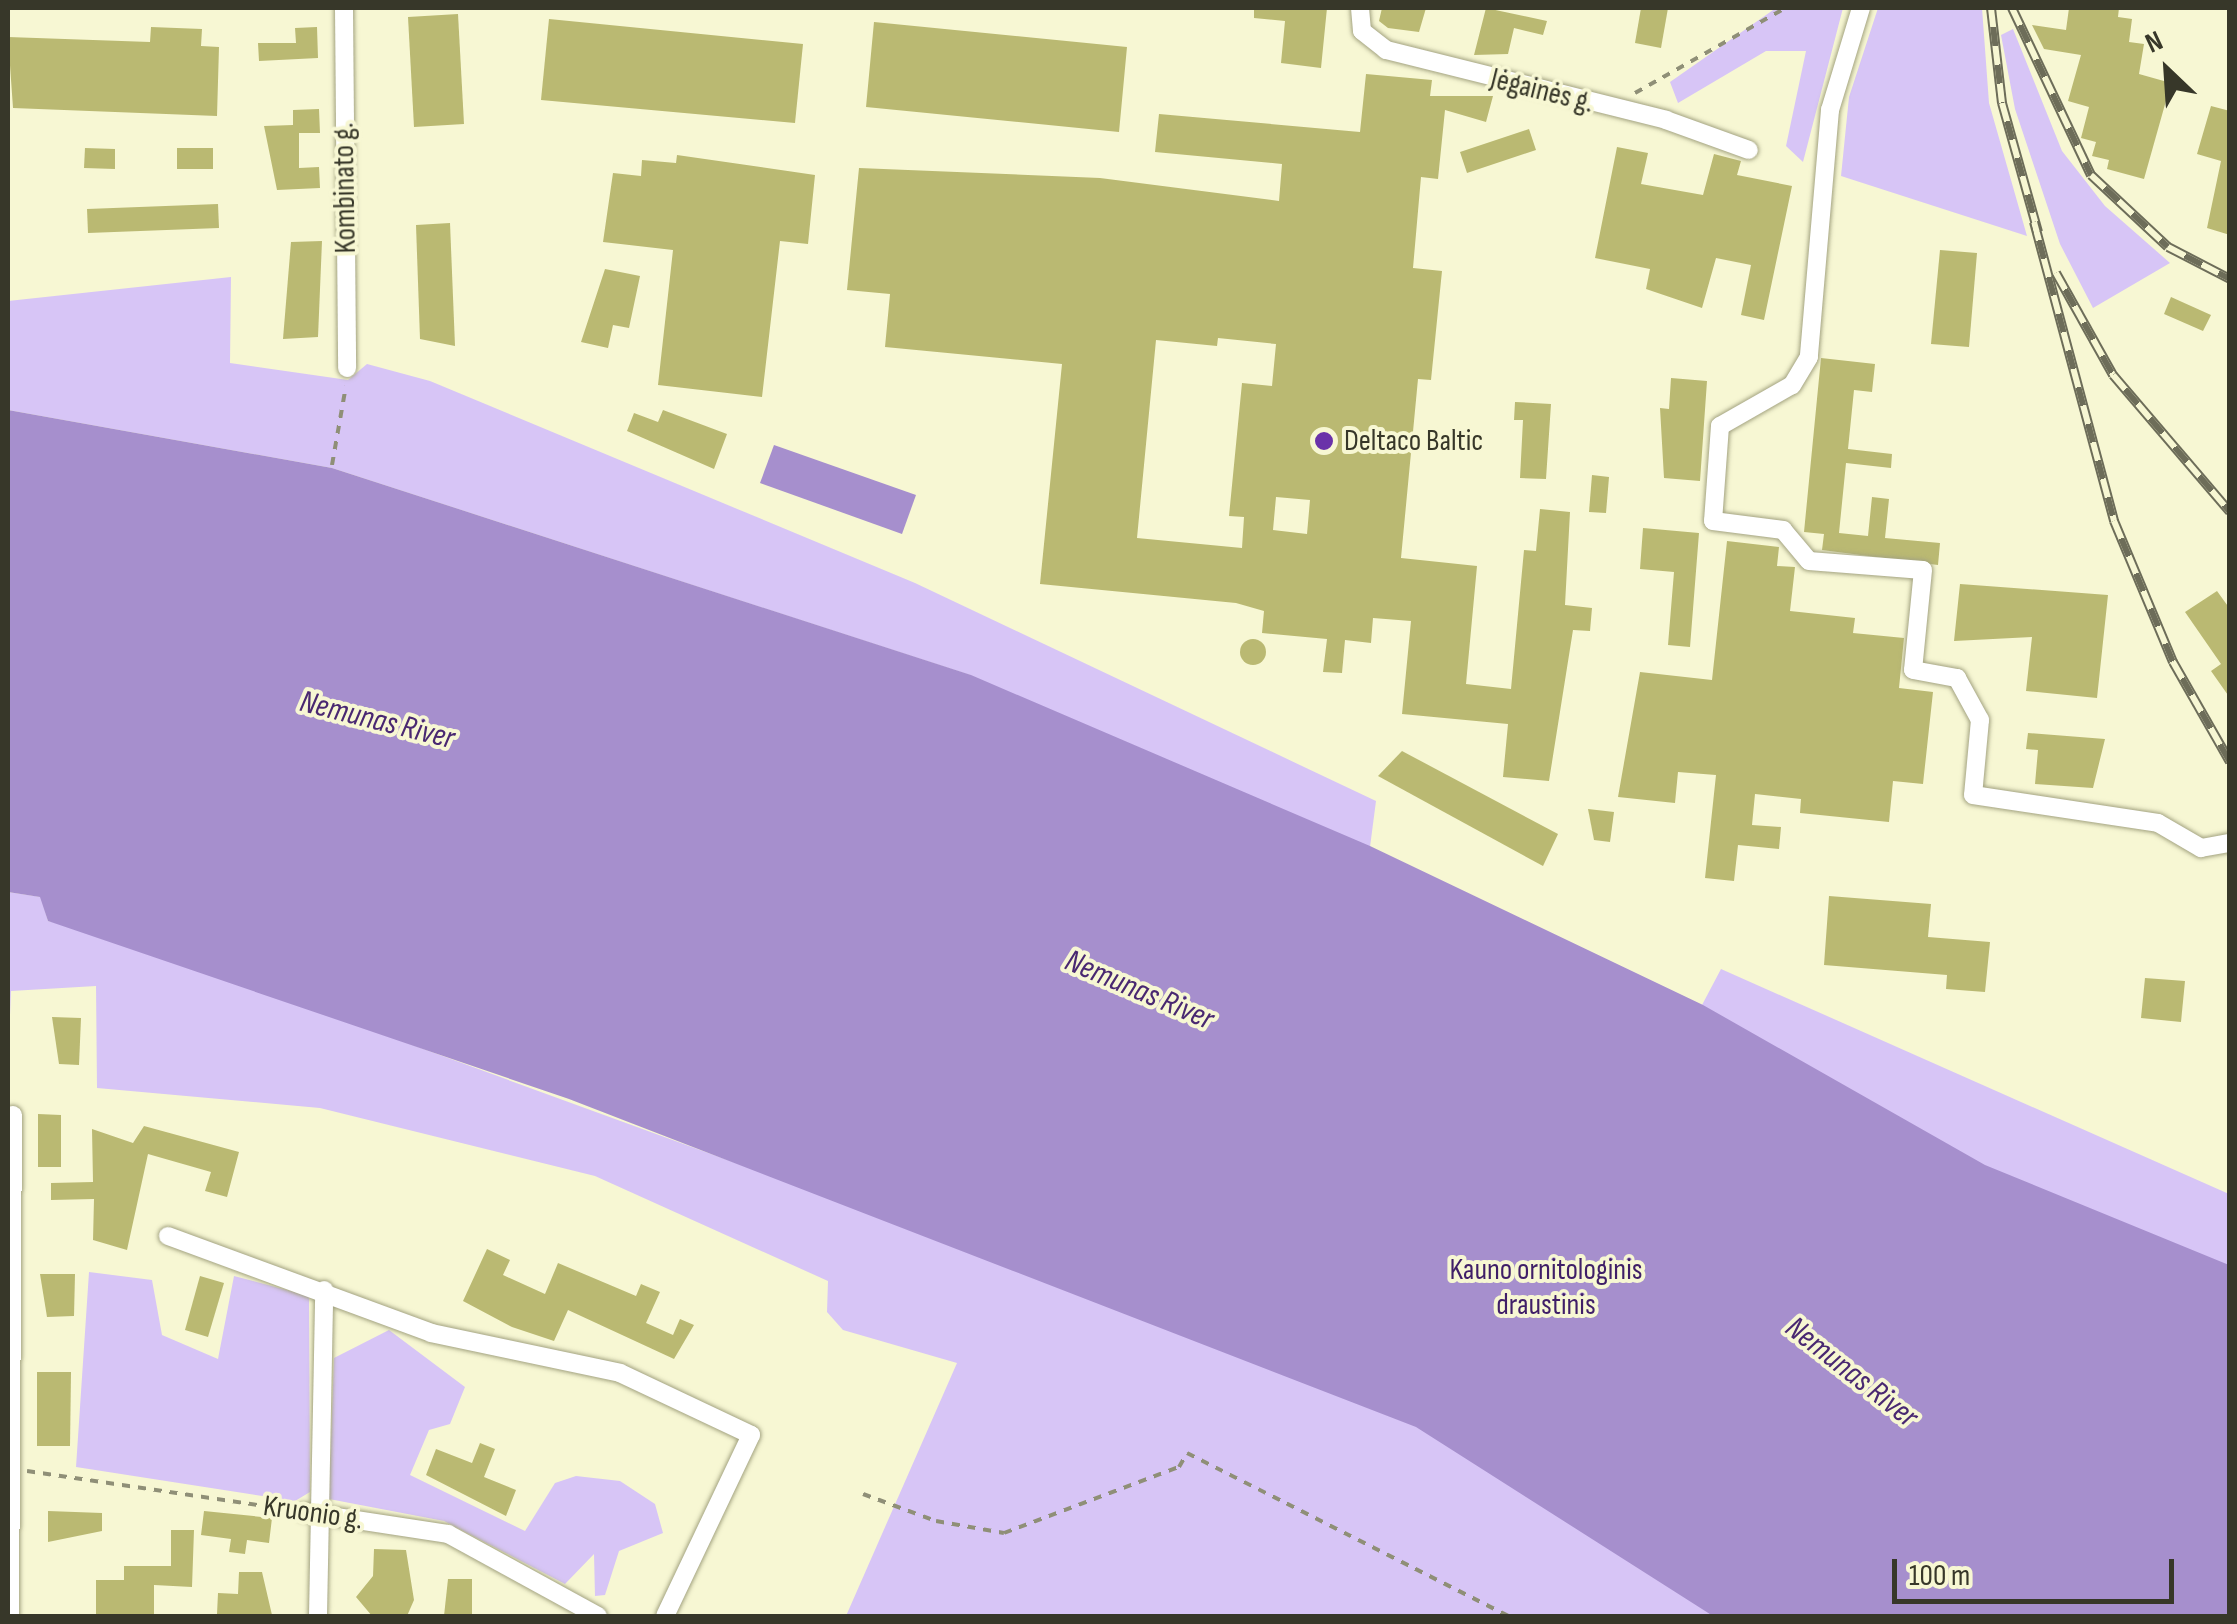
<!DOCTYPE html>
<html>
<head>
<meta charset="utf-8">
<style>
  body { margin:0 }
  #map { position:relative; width:2237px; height:1624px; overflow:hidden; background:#f7f7d3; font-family:"Sofia Sans Condensed",sans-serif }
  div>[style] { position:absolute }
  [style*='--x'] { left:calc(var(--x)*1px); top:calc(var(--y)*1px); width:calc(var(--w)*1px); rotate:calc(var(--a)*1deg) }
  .green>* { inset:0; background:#d7c5f6 }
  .water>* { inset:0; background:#a68fcd }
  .building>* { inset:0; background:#bab972 }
  .round { border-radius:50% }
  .path>* { height:4px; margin-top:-2px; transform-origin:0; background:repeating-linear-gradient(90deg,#8f8f77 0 8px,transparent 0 16px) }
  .roads { filter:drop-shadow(0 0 2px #a3a381) drop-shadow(0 0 2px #a3a381) }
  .street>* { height:18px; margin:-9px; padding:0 9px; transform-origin:9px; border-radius:9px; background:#fff }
  .rail>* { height:10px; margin-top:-5px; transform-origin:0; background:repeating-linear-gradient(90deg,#f7f7d3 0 19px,#6d6d59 0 38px); box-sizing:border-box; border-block:2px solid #6d6d59 }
  .dots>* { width:28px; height:28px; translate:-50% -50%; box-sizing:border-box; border:5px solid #f7f7d3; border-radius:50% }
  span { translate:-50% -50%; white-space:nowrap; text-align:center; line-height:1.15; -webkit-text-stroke:8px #f7f7d3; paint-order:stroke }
  .street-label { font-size:30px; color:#373729 }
  .poi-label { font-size:30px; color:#373729 }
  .left { translate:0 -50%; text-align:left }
  .park-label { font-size:30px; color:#3f1e67 }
  .water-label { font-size:32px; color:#492871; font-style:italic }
  .frame { position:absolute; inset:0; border:10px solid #373729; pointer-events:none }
  .north { position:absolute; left:2117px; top:20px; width:100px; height:100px; -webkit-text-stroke:8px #f7f7d3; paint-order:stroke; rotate:335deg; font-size:28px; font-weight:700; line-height:40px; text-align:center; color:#373729 }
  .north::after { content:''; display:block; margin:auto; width:35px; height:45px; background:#373729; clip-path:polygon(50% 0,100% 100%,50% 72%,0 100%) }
  .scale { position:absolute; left:1892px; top:1559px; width:282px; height:45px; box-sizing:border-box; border:5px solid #373729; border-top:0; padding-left:12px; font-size:30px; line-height:35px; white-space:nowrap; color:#373729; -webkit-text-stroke:8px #f7f7d3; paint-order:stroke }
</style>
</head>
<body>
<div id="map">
  <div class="green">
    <div style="clip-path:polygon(1776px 8px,1843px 8px,1803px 162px,1786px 146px,1806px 51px,1766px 51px,1678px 103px,1670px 82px)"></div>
    <div style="clip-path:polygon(1878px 8px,1982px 8px,1989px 103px,2027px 236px,1841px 176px,1849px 97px)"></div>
    <div style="clip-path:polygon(2013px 29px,2062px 151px,2105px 206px,2170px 263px,2093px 308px,2060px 244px,2015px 109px,2001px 35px)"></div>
    <div style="clip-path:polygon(231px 277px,230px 363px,348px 380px,367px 364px,430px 381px,915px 583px,1376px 801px,1370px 847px,1702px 1005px,1721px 969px,2229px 1194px,2229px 1616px,846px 1616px,957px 1363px,843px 1330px,827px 1312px,828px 1281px,595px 1176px,320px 1108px,97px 1088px,96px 986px,11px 991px,8px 1065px,8px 892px,41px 897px,48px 921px,111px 935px,744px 1166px,970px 675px,332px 468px,8px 410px,8px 301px)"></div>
    <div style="clip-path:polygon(89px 1272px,152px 1280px,162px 1335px,218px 1359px,234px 1276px,309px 1296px,310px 1492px,295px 1501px,76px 1467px)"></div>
    <div style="clip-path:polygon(389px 1330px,465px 1387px,450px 1424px,429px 1430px,410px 1475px,525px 1531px,555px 1483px,576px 1476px,620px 1481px,655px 1504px,663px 1533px,619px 1551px,605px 1595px,595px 1596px,594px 1554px,565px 1584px,444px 1521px,329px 1499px,334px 1358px)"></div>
  </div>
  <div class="water">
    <div style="clip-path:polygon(8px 410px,332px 468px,971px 675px,1370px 846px,1703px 1005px,1985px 1165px,2229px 1265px,2229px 1616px,1713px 1616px,1416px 1427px,569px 1099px,48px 921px,40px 897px,8px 892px)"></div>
    <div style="clip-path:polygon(774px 445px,916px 495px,902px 534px,760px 483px)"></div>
  </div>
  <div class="building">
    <div style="clip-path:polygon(1254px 8px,1327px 8px,1321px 68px,1281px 63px,1285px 21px,1254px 18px)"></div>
    <div style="clip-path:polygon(1382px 8px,1426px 8px,1419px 32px,1388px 28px,1379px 21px)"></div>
    <div style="clip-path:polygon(1486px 8px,1547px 21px,1543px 35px,1514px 28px,1508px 54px,1474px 55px)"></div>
    <div style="clip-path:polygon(1641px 8px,1668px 8px,1661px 48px,1635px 43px)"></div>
    <div style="clip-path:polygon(2069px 8px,2119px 8px,2118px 17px,2132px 19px,2129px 42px,2144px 44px,2139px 74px,2171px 83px,2144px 179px,2107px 169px,2109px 160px,2092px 156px,2096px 142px,2081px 138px,2089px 107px,2068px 101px,2081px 55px,2044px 49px,2032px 25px,2066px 30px)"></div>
    <div style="clip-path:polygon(458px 14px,464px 124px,414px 127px,408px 17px)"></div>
    <div style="clip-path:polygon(549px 19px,803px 44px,795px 123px,541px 100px)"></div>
    <div style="clip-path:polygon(874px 22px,1127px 47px,1119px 132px,866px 107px)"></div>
    <div style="clip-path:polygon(151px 27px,202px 29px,201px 46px,219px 47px,217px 116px,13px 108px,8px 37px,150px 42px)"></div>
    <div style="clip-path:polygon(317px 27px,318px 58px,259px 61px,258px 43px,296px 43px,295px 28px)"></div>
    <div style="clip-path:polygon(evenodd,1366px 74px,1432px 80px,1430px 96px,1493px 96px,1486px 122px,1445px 110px,1438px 179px,1421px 177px,1413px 268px,1442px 271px,1431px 380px,1418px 379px,1401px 558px,1477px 566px,1466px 684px,1511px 689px,1524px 550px,1536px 551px,1540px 509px,1570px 512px,1565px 605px,1592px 608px,1590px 631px,1573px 630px,1549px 781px,1503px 777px,1508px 724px,1402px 714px,1411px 621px,1373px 618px,1371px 643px,1345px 640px,1342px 673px,1323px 672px,1327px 639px,1262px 633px,1264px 611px,1236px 603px,1040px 584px,1062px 364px,885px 347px,890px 294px,847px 290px,859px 168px,1100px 178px,1279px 201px,1282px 164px,1155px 152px,1159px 114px,1360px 132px,1366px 74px,1218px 338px,1276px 344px,1272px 386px,1242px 383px,1229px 516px,1244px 517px,1242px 548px,1137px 538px,1156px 340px,1217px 346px,1218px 338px,1366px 74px,1276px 497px,1310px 500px,1307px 534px,1273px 530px,1276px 497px)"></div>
    <div style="clip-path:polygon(2211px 106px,2230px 111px,2230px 235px,2207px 228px,2221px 161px,2197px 154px)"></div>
    <div style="clip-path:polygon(319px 109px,320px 133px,299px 133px,299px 168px,319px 167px,320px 188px,277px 190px,264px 126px,293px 125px,293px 110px)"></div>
    <div style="clip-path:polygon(1529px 129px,1536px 150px,1467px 173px,1460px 152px)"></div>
    <div style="clip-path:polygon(1617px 147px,1648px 153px,1641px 184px,1703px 195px,1714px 154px,1741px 161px,1737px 175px,1792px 186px,1764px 320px,1741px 315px,1751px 265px,1716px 258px,1702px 308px,1646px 289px,1650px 269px,1595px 258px)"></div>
    <div style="clip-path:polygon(85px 148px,115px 149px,115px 169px,84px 168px)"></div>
    <div style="clip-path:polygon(177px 148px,213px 148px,213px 169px,177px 169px)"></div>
    <div style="clip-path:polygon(677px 155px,815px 175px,808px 244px,780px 241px,762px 397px,658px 385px,673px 250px,603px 242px,613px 173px,641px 176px,642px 160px,676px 163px)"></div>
    <div style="clip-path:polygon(218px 204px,219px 228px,88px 233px,87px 209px)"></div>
    <div style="clip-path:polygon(450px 223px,455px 346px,420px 339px,416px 225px)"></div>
    <div style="clip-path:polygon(322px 241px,318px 337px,283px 339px,291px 242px)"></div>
    <div style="clip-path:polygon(1940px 250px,1977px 253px,1969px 347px,1931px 344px)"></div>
    <div style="clip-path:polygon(605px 269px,640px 276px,629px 328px,613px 325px,608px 348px,581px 342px)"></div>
    <div style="clip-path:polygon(2171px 297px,2211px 315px,2203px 331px,2164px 314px)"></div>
    <div style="clip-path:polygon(1821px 358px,1875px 364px,1872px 392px,1854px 390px,1848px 449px,1892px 454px,1891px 468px,1846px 463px,1839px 533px,1868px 536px,1872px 497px,1889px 499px,1885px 538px,1940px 543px,1938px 565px,1822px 550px,1824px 534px,1804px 532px)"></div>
    <div style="clip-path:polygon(1671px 378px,1707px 381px,1700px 481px,1664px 478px,1660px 408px,1669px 409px)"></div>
    <div style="clip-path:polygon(1515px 402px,1551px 404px,1546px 479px,1520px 478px,1523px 420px,1514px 420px)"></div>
    <div style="clip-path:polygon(663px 410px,727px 434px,714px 469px,627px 431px,634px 413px,658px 422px)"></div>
    <div style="clip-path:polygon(1592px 475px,1609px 477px,1606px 513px,1589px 512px)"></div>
    <div style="clip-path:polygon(1643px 528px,1699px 533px,1690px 647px,1668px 645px,1674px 572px,1640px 569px)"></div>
    <div style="clip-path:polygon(1727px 541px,1779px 547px,1777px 566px,1795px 567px,1790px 611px,1855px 618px,1853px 633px,1904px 638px,1899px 688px,1933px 692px,1923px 784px,1893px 781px,1889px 822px,1800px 813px,1801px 799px,1755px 794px,1752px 825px,1781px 827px,1779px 849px,1738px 845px,1734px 881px,1705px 878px,1716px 775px,1678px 772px,1675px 803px,1618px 797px,1640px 672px,1712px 680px)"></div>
    <div style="clip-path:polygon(1960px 584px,2108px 595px,2097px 698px,2026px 691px,2032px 637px,1954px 641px)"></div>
    <div style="clip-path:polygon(2217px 591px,2230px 609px,2230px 698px,2211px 671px,2221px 664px,2185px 612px)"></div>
    <div class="round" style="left:1240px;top:639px;width:26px;height:26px"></div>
    <div style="clip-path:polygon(2028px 733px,2105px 739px,2093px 788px,2035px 784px,2038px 750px,2026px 749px)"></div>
    <div style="clip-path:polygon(1402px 751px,1558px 834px,1543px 866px,1378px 776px)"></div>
    <div style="clip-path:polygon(1588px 809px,1614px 812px,1610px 842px,1594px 840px)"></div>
    <div style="clip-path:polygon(1829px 896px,1931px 904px,1928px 937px,1990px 942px,1985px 992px,1946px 989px,1947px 975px,1824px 965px)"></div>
    <div style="clip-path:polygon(2145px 978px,2185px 981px,2181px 1022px,2141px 1018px)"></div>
    <div style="clip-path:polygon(52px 1017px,81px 1018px,79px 1065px,59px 1064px)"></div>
    <div style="clip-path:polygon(38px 1114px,61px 1115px,61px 1167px,38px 1167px)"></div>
    <div style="clip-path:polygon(144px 1126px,239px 1152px,227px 1197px,205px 1191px,211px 1172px,148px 1154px,127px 1250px,93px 1240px,94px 1199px,51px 1200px,51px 1183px,93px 1182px,92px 1129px,133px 1143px)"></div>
    <div style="clip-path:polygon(487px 1249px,510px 1260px,503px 1275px,545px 1294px,558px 1263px,636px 1296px,641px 1284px,660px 1292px,646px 1323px,673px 1335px,680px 1319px,694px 1325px,674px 1359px,568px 1310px,554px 1341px,512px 1327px,463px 1301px)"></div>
    <div style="clip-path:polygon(40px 1274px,75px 1274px,74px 1316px,47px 1317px)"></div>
    <div style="clip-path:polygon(200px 1276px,224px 1283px,208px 1337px,185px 1330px)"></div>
    <div style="clip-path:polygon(37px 1372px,71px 1372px,70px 1446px,37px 1446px)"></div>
    <div style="clip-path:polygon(480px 1443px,495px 1449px,484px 1477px,516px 1490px,506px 1516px,426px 1475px,436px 1449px,472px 1463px)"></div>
    <div style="clip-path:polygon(48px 1511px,102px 1513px,102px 1531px,48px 1542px)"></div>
    <div style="clip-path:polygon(204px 1511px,272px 1518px,269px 1543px,247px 1540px,245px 1554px,229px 1552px,231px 1539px,201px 1535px)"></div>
    <div style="clip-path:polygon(171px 1530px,194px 1530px,192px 1587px,154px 1585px,154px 1614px,96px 1616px,96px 1580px,124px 1580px,124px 1566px,171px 1566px)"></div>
    <div style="clip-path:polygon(374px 1549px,406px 1550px,414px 1600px,407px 1616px,372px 1616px,356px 1597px,373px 1576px)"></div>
    <div style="clip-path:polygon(239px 1572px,262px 1572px,272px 1615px,217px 1614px,218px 1593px,238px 1594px)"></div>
    <div style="clip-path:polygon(448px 1579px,472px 1579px,472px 1616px,444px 1616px)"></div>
  </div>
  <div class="path">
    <div style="--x:1635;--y:93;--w:172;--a:-29.5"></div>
    <div style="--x:332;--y:465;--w:80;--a:-80"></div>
    <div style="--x:27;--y:1471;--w:261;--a:8.4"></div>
    <div style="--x:863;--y:1494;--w:78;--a:20.3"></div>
    <div style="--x:936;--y:1521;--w:69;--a:10"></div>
    <div style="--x:1004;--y:1533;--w:187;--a:-20.7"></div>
    <div style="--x:1179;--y:1467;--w:16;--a:-60"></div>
    <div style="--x:1187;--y:1453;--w:360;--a:26.9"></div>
  </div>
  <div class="roads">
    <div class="street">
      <div style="--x:344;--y:8;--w:360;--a:89.5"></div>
      <div style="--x:1360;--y:8;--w:23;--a:85"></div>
      <div style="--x:1362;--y:31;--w:31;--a:38"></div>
      <div style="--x:1386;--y:50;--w:289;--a:14"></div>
      <div style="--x:1666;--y:120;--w:88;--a:19.9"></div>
      <div style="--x:1861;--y:8;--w:107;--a:106.9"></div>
      <div style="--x:1830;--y:110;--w:248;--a:94.9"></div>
      <div style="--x:1809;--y:357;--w:33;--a:121"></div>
      <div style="--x:1792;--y:385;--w:83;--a:150.3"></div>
      <div style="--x:1720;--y:426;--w:95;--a:94.2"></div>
      <div style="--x:1713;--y:521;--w:71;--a:7.3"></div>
      <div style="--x:1783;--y:530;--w:40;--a:50"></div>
      <div style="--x:1809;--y:561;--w:114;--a:4.5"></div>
      <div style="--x:1923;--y:570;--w:100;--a:95.7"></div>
      <div style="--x:1913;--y:670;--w:45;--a:10.3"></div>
      <div style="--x:1957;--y:678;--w:48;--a:61.3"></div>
      <div style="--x:1980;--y:720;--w:75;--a:95.3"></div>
      <div style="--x:1973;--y:795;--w:187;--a:8.6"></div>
      <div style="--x:2158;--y:823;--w:50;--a:30.2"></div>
      <div style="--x:2201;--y:848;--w:29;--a:-10"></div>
      <div style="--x:168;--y:1236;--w:280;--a:20.2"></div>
      <div style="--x:431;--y:1333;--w:193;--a:11.9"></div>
      <div style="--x:620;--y:1373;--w:145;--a:25.3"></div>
      <div style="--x:751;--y:1435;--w:200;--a:115.4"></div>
      <div style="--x:304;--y:1512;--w:146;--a:8.7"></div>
      <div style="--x:448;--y:1534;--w:171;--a:28.7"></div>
      <div style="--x:10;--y:1616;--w:501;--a:-89.66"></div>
      <div style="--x:318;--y:1616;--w:326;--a:-88.9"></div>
    </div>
  </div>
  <div class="rail">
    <div style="--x:1991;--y:8;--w:96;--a:83.4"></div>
    <div style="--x:2002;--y:103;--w:134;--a:74.4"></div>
    <div style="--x:2012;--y:8;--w:185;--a:64.7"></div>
    <div style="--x:2091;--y:175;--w:105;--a:43.1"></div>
    <div style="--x:2168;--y:247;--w:70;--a:27.3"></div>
    <div style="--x:2034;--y:222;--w:310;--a:75"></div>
    <div style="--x:2114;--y:521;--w:153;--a:67.3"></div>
    <div style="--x:2173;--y:662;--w:115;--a:60.3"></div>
    <div style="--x:2056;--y:273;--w:117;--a:60.8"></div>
    <div style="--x:2113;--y:375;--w:180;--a:49.5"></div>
  </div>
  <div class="dots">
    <div style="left:1324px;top:441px;background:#6a32a9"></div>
  </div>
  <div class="street-label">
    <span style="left:1542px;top:91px;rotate:14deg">Jėgainės g.</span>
    <span style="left:345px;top:188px;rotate:-91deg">Kombinato g.</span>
    <span style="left:313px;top:1513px;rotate:8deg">Kruonio g.</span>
  </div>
  <div class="poi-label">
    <span class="left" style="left:1344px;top:441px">Deltaco Baltic</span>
  </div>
  <div class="park-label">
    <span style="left:1546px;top:1287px">Kauno ornitologinis<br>draustinis</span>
  </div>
  <div class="water-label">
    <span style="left:377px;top:721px;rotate:14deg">Nemunas River</span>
    <span style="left:1139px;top:991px;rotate:23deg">Nemunas River</span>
    <span style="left:1851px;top:1373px;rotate:38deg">Nemunas River</span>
  </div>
  <div class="frame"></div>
  <div class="north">N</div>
  <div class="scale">100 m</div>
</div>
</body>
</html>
